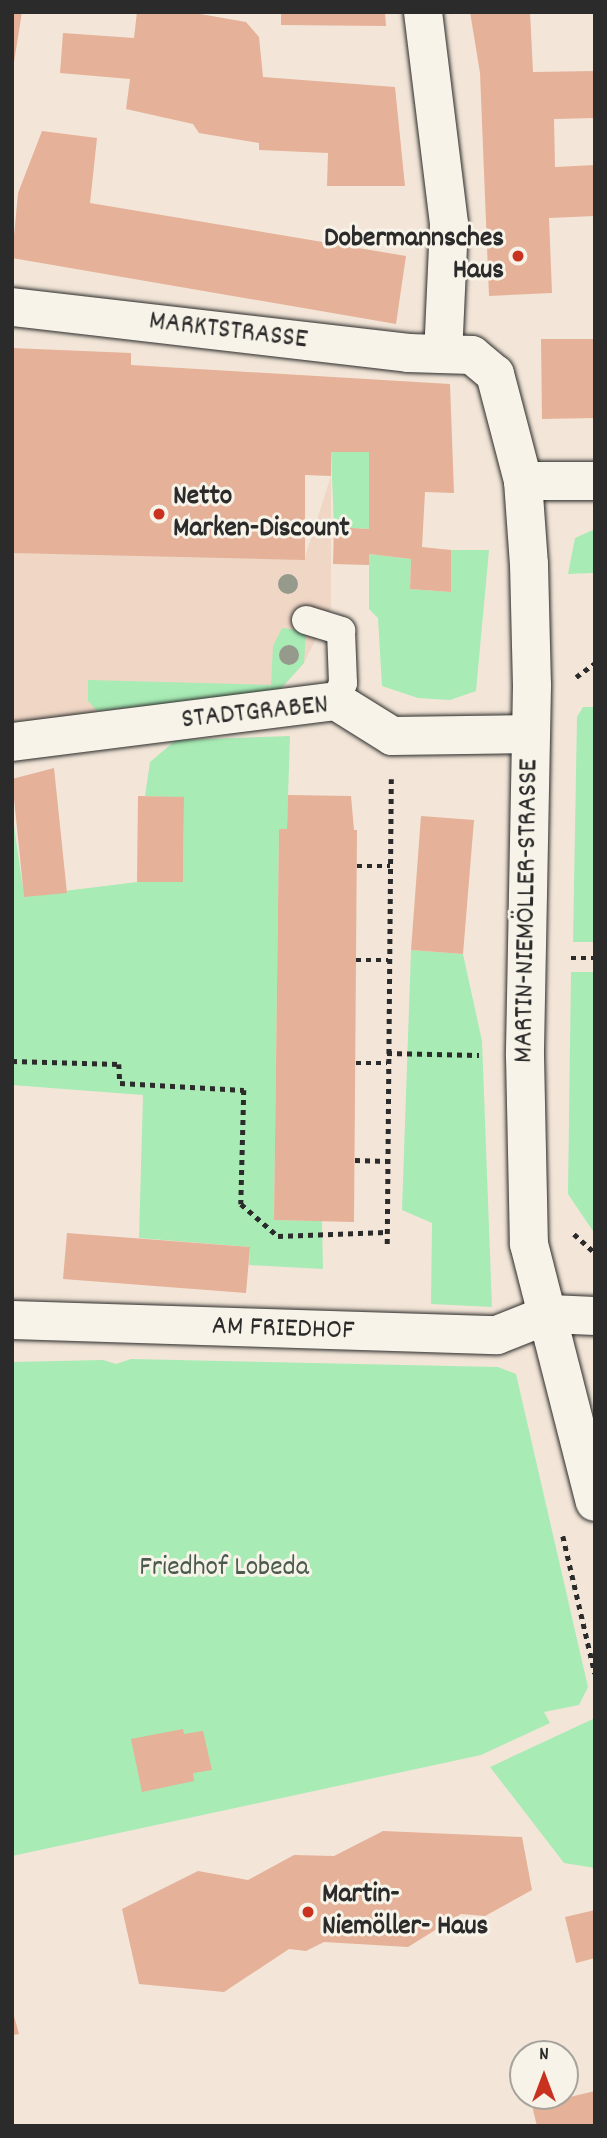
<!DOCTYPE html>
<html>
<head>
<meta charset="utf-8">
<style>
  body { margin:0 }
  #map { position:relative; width:607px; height:2138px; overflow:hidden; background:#f3e6d8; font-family:Dekko,sans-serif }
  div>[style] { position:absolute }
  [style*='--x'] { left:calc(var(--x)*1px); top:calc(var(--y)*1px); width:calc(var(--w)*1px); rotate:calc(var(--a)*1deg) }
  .built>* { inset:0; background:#efd6c5 }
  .green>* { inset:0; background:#a8ebb5 }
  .building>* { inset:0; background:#e5b198 }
  .path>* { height:4.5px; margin-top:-2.25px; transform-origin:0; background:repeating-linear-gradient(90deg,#2b2b2b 0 5px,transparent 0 10px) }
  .roads { filter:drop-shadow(0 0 2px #2b2b2b) drop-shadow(0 0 2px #2b2b2b) }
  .service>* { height:28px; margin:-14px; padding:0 14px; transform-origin:14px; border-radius:14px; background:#f7f3e8 }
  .minor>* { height:38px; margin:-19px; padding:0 19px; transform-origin:19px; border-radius:19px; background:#f7f3e8 }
  .trees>* { width:20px; height:20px; margin:-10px; border-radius:50%; background:#969a8c }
  .dots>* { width:19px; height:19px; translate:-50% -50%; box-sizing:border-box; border:4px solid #f7f3e8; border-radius:50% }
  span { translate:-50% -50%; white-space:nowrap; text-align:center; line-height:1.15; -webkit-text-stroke:6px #f7f3e8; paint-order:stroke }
  .poi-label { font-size:28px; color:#2b2b2b; font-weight:700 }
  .right { translate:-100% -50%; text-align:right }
  .left { translate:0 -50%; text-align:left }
  .street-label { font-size:28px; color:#2b2b2b }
  .park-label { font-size:28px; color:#4a5b4e }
  .frame { position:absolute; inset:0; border:14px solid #2b2b2b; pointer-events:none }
  .north { position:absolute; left:509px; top:2040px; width:70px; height:70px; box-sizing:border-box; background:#f7f3e8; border:2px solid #a5a39c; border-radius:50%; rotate:0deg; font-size:19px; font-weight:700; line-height:28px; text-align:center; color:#2b2b2b }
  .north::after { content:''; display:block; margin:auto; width:24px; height:32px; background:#c8321e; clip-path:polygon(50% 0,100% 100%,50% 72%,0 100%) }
</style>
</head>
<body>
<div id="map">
  <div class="built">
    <div style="clip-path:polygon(12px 444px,238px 474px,305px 475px,305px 557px,331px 476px,331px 608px,304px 663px,277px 693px,97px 711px,12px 734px)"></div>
  </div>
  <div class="green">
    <div style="clip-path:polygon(331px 452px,369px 452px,369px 529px,334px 527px)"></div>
    <div style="clip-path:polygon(595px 529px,595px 607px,593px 573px,568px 574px,575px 538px)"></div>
    <div style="clip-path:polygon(451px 550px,489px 550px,476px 691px,450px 700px,418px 698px,382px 686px,378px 618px,369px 609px,369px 554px,411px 559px,410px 589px,451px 592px)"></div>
    <div style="clip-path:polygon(282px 628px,306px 631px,304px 663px,277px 693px,97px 711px,88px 701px,88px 680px,271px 685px,273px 646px)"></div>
    <div style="clip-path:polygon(583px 707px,595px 707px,595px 942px,573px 942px,577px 717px)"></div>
    <div style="clip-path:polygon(290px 736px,287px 829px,279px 829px,274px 1220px,322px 1221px,323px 1269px,249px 1265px,250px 1247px,139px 1238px,143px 1095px,12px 1085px,12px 812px,24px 896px,137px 882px,183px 882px,184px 798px,145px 796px,150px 762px,176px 740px)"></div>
    <div style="clip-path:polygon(411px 950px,463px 954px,482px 1041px,492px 1307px,431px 1304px,432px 1223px,402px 1210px)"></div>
    <div style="clip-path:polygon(571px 972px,595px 972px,595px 1234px,568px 1194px)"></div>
    <div style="clip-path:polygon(131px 1359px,498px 1367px,516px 1374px,588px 1687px,579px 1705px,544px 1712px,550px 1723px,481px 1755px,12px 1856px,12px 1362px,103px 1360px,116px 1364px)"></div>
    <div style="clip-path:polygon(595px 1718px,595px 1868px,564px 1863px,490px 1767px)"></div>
  </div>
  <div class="building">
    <div style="clip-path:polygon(12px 12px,22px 12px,14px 62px,12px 62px)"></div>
    <div style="clip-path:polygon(137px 12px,189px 12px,246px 22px,259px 37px,263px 77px,395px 87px,405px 186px,327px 186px,328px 153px,259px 150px,259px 143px,199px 133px,193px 124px,126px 109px,130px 79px,60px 73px,63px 33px,134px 38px)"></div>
    <div style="clip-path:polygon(281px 12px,385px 12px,386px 26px,281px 25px)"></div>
    <div style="clip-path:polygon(470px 12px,530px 12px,533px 72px,595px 71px,595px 118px,554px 119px,555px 167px,595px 165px,595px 216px,549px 218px,552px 293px,489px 296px,480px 73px)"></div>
    <div style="clip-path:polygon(42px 131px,97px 138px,90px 203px,406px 256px,396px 324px,12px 258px,18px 193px)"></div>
    <div style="clip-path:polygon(541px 339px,595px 339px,595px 418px,542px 419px)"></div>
    <div style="clip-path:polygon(12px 348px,131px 353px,131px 365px,450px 384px,454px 493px,425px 492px,422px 547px,451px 550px,451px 592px,410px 589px,411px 559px,369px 554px,369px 565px,333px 564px,334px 527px,369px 529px,369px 452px,331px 452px,331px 476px,305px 475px,305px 560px,12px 553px)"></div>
    <div style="clip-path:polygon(54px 768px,67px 893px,24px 897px,12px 779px)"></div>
    <div style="clip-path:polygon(288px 795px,351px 796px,354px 830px,357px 830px,354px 1222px,274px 1220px,279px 829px,287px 829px)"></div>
    <div style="clip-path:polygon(138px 796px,184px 797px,183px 882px,137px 882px)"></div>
    <div style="clip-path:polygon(421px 816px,474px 820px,463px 954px,411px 950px)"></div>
    <div style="clip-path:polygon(67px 1233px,250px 1247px,246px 1293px,63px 1279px)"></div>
    <div style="clip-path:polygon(183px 1729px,184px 1734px,203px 1731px,212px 1770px,193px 1773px,194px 1781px,142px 1792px,131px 1739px)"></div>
    <div style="clip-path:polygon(383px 1831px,522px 1837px,532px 1890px,485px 1916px,461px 1914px,408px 1947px,324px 1942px,306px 1951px,289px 1949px,224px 1992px,139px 1984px,122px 1909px,198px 1871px,248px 1880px,294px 1855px,334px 1856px)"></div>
    <div style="clip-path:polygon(595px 1910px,595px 1958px,576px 1963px,565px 1917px)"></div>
    <div style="clip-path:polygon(12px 2009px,19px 2034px,12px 2035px)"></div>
    <div style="clip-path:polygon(595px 2091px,595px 2126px,537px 2126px,532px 2106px)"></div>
  </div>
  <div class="path">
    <div style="--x:576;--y:677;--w:24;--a:-36"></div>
    <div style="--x:357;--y:866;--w:33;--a:0"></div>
    <div style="--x:571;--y:958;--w:24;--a:0"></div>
    <div style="--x:356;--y:960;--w:32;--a:0"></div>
    <div style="--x:387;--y:1053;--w:92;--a:1.2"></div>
    <div style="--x:12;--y:1061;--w:107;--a:1.6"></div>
    <div style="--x:119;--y:1064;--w:19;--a:87"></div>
    <div style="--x:120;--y:1083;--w:124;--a:3.2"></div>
    <div style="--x:244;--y:1090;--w:114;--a:91.5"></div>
    <div style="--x:241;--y:1204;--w:49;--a:40.9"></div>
    <div style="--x:278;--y:1236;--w:109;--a:-2.1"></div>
    <div style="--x:356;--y:1063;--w:31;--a:0"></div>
    <div style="--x:355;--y:1160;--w:32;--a:2"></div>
    <div style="--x:574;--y:1234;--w:28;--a:42"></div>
    <div style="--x:387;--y:1244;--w:465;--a:-89.5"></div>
    <div style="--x:563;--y:1536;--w:141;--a:76.9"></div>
  </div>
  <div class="roads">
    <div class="service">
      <div style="--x:306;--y:620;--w:37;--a:17"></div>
      <div style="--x:341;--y:631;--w:52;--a:87.8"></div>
      <div style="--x:343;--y:683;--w:19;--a:111"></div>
    </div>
    <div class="minor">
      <div style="--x:423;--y:12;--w:214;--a:83"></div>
      <div style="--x:449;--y:224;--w:130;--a:92.6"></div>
      <div style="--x:12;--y:307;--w:399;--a:6.6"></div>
      <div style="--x:408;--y:353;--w:64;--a:1.8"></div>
      <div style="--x:472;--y:355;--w:30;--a:40"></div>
      <div style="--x:495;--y:374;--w:111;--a:75.3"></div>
      <div style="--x:523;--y:481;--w:83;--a:85.9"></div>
      <div style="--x:529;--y:564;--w:121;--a:88.6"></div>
      <div style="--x:532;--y:685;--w:371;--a:91.1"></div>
      <div style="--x:525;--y:1056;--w:188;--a:88.8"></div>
      <div style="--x:529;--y:1244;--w:266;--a:75.7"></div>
      <div style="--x:523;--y:481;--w:72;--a:0"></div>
      <div style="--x:12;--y:742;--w:327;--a:-7.2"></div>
      <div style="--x:336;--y:701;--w:66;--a:32"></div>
      <div style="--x:392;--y:736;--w:139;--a:-0.8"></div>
      <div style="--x:12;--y:1320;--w:485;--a:1.8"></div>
      <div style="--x:497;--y:1335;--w:57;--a:-21.6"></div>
      <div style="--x:550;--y:1314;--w:45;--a:2.5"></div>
    </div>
  </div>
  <div class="trees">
    <div style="left:288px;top:584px"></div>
    <div style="left:289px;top:655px"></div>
  </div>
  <div class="dots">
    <div style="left:518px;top:256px;background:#c8321e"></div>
    <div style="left:159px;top:514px;background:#c8321e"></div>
    <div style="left:308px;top:1912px;background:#c8321e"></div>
  </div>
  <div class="poi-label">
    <span class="right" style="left:504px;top:256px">Dobermannsches<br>Haus</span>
    <span class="left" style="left:173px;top:514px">Netto<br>Marken-Discount</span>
    <span class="left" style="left:322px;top:1912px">Martin-<br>Niemöller- Haus</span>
  </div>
  <div class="street-label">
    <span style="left:228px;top:332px;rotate:7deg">MARKTSTRASSE</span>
    <span style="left:255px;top:714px;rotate:-6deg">STADTGRABEN</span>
    <span style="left:528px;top:911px;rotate:-89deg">MARTIN-NIEMÖLLER-STRASSE</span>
    <span style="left:283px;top:1330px;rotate:2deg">AM FRIEDHOF</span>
  </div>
  <div class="park-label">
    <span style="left:224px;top:1569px">Friedhof Lobeda</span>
  </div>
  <div class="frame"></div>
  <div class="north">N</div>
</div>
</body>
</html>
